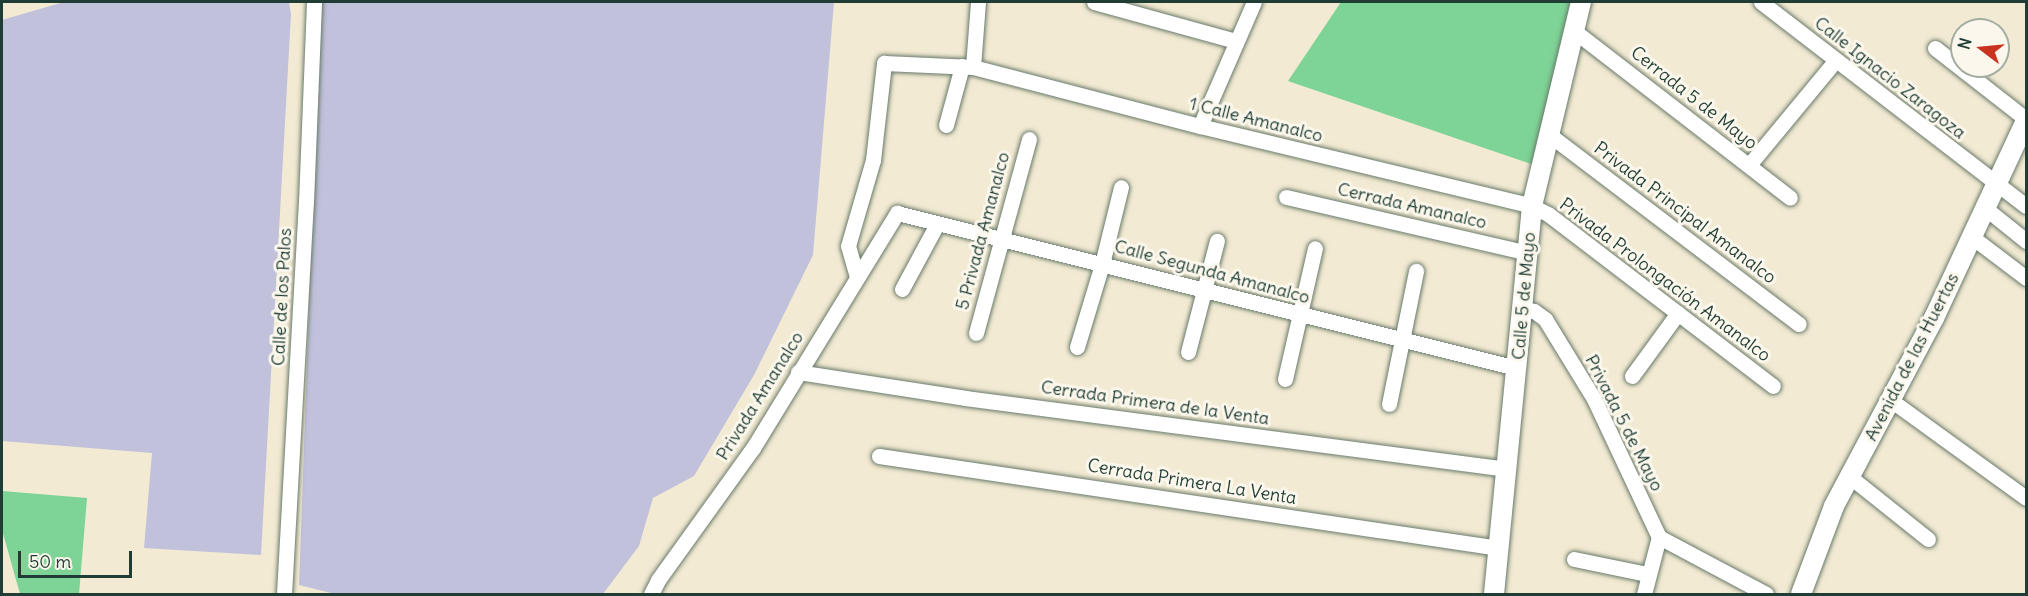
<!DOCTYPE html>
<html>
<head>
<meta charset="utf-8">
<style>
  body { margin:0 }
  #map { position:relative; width:2028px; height:596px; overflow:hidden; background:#f2ead2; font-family:Delius,sans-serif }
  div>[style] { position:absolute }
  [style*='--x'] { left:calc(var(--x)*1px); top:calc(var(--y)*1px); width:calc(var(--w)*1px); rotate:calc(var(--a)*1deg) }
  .industrial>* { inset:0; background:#c2c1dc }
  .green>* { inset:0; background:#7ed396 }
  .roads { filter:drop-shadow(0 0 2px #697a6b) drop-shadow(0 0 2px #697a6b) }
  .minor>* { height:15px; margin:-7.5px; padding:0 7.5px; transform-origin:7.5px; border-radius:7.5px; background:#fff }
  .tertiary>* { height:20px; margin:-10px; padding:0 10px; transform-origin:10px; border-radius:10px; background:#fff }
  span { translate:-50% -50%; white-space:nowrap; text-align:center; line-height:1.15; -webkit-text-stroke:6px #fbf7ec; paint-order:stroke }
  .street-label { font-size:18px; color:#1f3d34 }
  .frame { position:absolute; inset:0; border:3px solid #1f3d34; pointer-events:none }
  .north { position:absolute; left:1950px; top:18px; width:60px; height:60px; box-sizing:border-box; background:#fbf7ec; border:2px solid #a3ada2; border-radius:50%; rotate:286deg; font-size:16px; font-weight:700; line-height:24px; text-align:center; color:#1f3d34 }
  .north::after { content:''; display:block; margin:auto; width:21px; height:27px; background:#c8321e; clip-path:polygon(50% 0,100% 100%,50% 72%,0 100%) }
  .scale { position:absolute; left:18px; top:551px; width:114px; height:27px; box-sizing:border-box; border:3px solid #1f3d34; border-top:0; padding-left:8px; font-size:18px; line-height:21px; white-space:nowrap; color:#1f3d34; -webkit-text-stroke:4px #fbf7ec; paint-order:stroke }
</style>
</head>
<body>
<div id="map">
  <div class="industrial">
    <div style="clip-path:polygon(64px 2px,289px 2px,291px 14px,261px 555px,144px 548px,152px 453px,2px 441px,2px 20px)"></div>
    <div style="clip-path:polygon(320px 2px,834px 2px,813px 255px,754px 375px,694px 476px,653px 498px,639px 546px,603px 594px,335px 594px,299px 585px)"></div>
  </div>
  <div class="green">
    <div style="clip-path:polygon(1341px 2px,1573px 2px,1534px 165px,1288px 81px)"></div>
    <div style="clip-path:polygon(2px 491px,87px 498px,79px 594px,20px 594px,2px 530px)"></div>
  </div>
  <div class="roads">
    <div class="minor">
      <div style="--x:1094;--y:2;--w:147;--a:15.4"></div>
      <div style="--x:1761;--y:2;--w:334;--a:37.6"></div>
      <div style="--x:1573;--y:30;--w:274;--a:37.7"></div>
      <div style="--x:1935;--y:48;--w:115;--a:38"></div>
      <div style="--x:973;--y:67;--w:65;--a:-85.6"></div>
      <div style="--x:946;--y:125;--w:61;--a:-74.8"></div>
      <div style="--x:1200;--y:126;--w:135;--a:-66.5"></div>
      <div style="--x:1547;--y:133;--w:316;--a:37.2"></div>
      <div style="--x:1749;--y:165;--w:135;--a:-50.4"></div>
      <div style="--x:1286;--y:197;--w:248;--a:13"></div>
      <div style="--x:1985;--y:208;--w:53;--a:38.8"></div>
      <div style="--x:1972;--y:237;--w:68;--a:37.2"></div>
      <div style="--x:857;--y:277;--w:32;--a:-106"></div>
      <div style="--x:848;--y:246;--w:90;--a:-73.8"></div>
      <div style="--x:873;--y:160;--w:98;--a:-83.5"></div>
      <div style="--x:884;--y:63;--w:89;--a:2.6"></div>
      <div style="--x:973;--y:67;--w:235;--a:14.6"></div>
      <div style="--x:1200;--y:126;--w:342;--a:13.5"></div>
      <div style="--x:1532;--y:206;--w:18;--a:27"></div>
      <div style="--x:1548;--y:214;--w:283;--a:37.4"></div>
      <div style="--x:902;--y:289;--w:74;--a:-61.7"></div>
      <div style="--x:1522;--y:308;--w:12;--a:14"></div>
      <div style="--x:1534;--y:311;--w:14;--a:36"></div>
      <div style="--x:1545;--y:319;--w:94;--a:58.5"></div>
      <div style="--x:1594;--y:399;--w:153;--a:64.8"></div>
      <div style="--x:976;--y:333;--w:201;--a:-74.7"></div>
      <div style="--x:1077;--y:347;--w:87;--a:-73.2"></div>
      <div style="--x:1102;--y:264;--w:79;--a:-76.1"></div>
      <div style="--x:1188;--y:352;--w:115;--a:-75.4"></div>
      <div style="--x:798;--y:372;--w:169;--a:8.8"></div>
      <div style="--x:965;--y:398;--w:547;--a:7.46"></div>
      <div style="--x:1632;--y:376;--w:78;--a:-53.9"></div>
      <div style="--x:1285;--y:379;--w:134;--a:-77.1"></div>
      <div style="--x:1892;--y:401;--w:165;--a:35.9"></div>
      <div style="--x:1389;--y:404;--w:136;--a:-78.5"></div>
      <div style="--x:879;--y:456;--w:627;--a:8.44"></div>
      <div style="--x:1849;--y:476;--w:101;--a:38.6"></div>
      <div style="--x:1659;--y:537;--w:121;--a:28"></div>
      <div style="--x:1574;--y:559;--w:75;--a:11.6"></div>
      <div style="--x:284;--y:594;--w:393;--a:-86.8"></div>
      <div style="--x:306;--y:202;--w:200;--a:-87.7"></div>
      <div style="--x:651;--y:594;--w:16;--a:-63"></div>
      <div style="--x:658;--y:580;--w:163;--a:-54.3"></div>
      <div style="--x:753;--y:448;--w:276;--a:-58.5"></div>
      <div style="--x:897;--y:213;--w:639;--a:14.04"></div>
      <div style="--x:1644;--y:594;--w:59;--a:-75.3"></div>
    </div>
    <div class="tertiary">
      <div style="--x:1494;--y:594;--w:390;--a:-84.4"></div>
      <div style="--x:1532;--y:206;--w:210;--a:-76.5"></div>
      <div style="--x:1801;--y:594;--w:94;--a:-69.4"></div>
      <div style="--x:1834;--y:506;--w:213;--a:-62"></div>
      <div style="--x:1934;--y:318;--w:217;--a:-65"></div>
    </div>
  </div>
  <div class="street-label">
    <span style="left:1890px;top:78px;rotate:38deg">Calle Ignacio Zaragoza</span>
    <span style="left:1694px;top:98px;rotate:38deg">Cerrada 5 de Mayo</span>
    <span style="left:1256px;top:120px;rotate:14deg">1 Calle Amanalco</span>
    <span style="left:1412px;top:206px;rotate:13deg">Cerrada Amanalco</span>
    <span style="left:1685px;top:213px;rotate:37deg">Privada Principal Amanalco</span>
    <span style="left:983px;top:231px;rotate:-75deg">5 Privada Amanalco</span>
    <span style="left:1212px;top:272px;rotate:15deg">Calle Segunda Amanalco</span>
    <span style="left:1665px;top:280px;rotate:37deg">Privada Prolongación Amanalco</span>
    <span style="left:1524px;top:296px;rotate:-85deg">Calle 5 de Mayo</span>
    <span style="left:282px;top:297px;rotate:-87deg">Calle de los Palos</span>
    <span style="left:1912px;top:357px;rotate:-63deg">Avenida de las Huertas</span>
    <span style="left:760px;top:396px;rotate:-58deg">Privada Amanalco</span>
    <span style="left:1155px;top:403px;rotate:8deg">Cerrada Primera de la Venta</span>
    <span style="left:1624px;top:423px;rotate:63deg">Privada 5 de Mayo</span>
    <span style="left:1192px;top:482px;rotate:9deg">Cerrada Primera La Venta</span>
  </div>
  <div class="frame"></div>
  <div class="north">N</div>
  <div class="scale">50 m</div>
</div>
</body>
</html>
